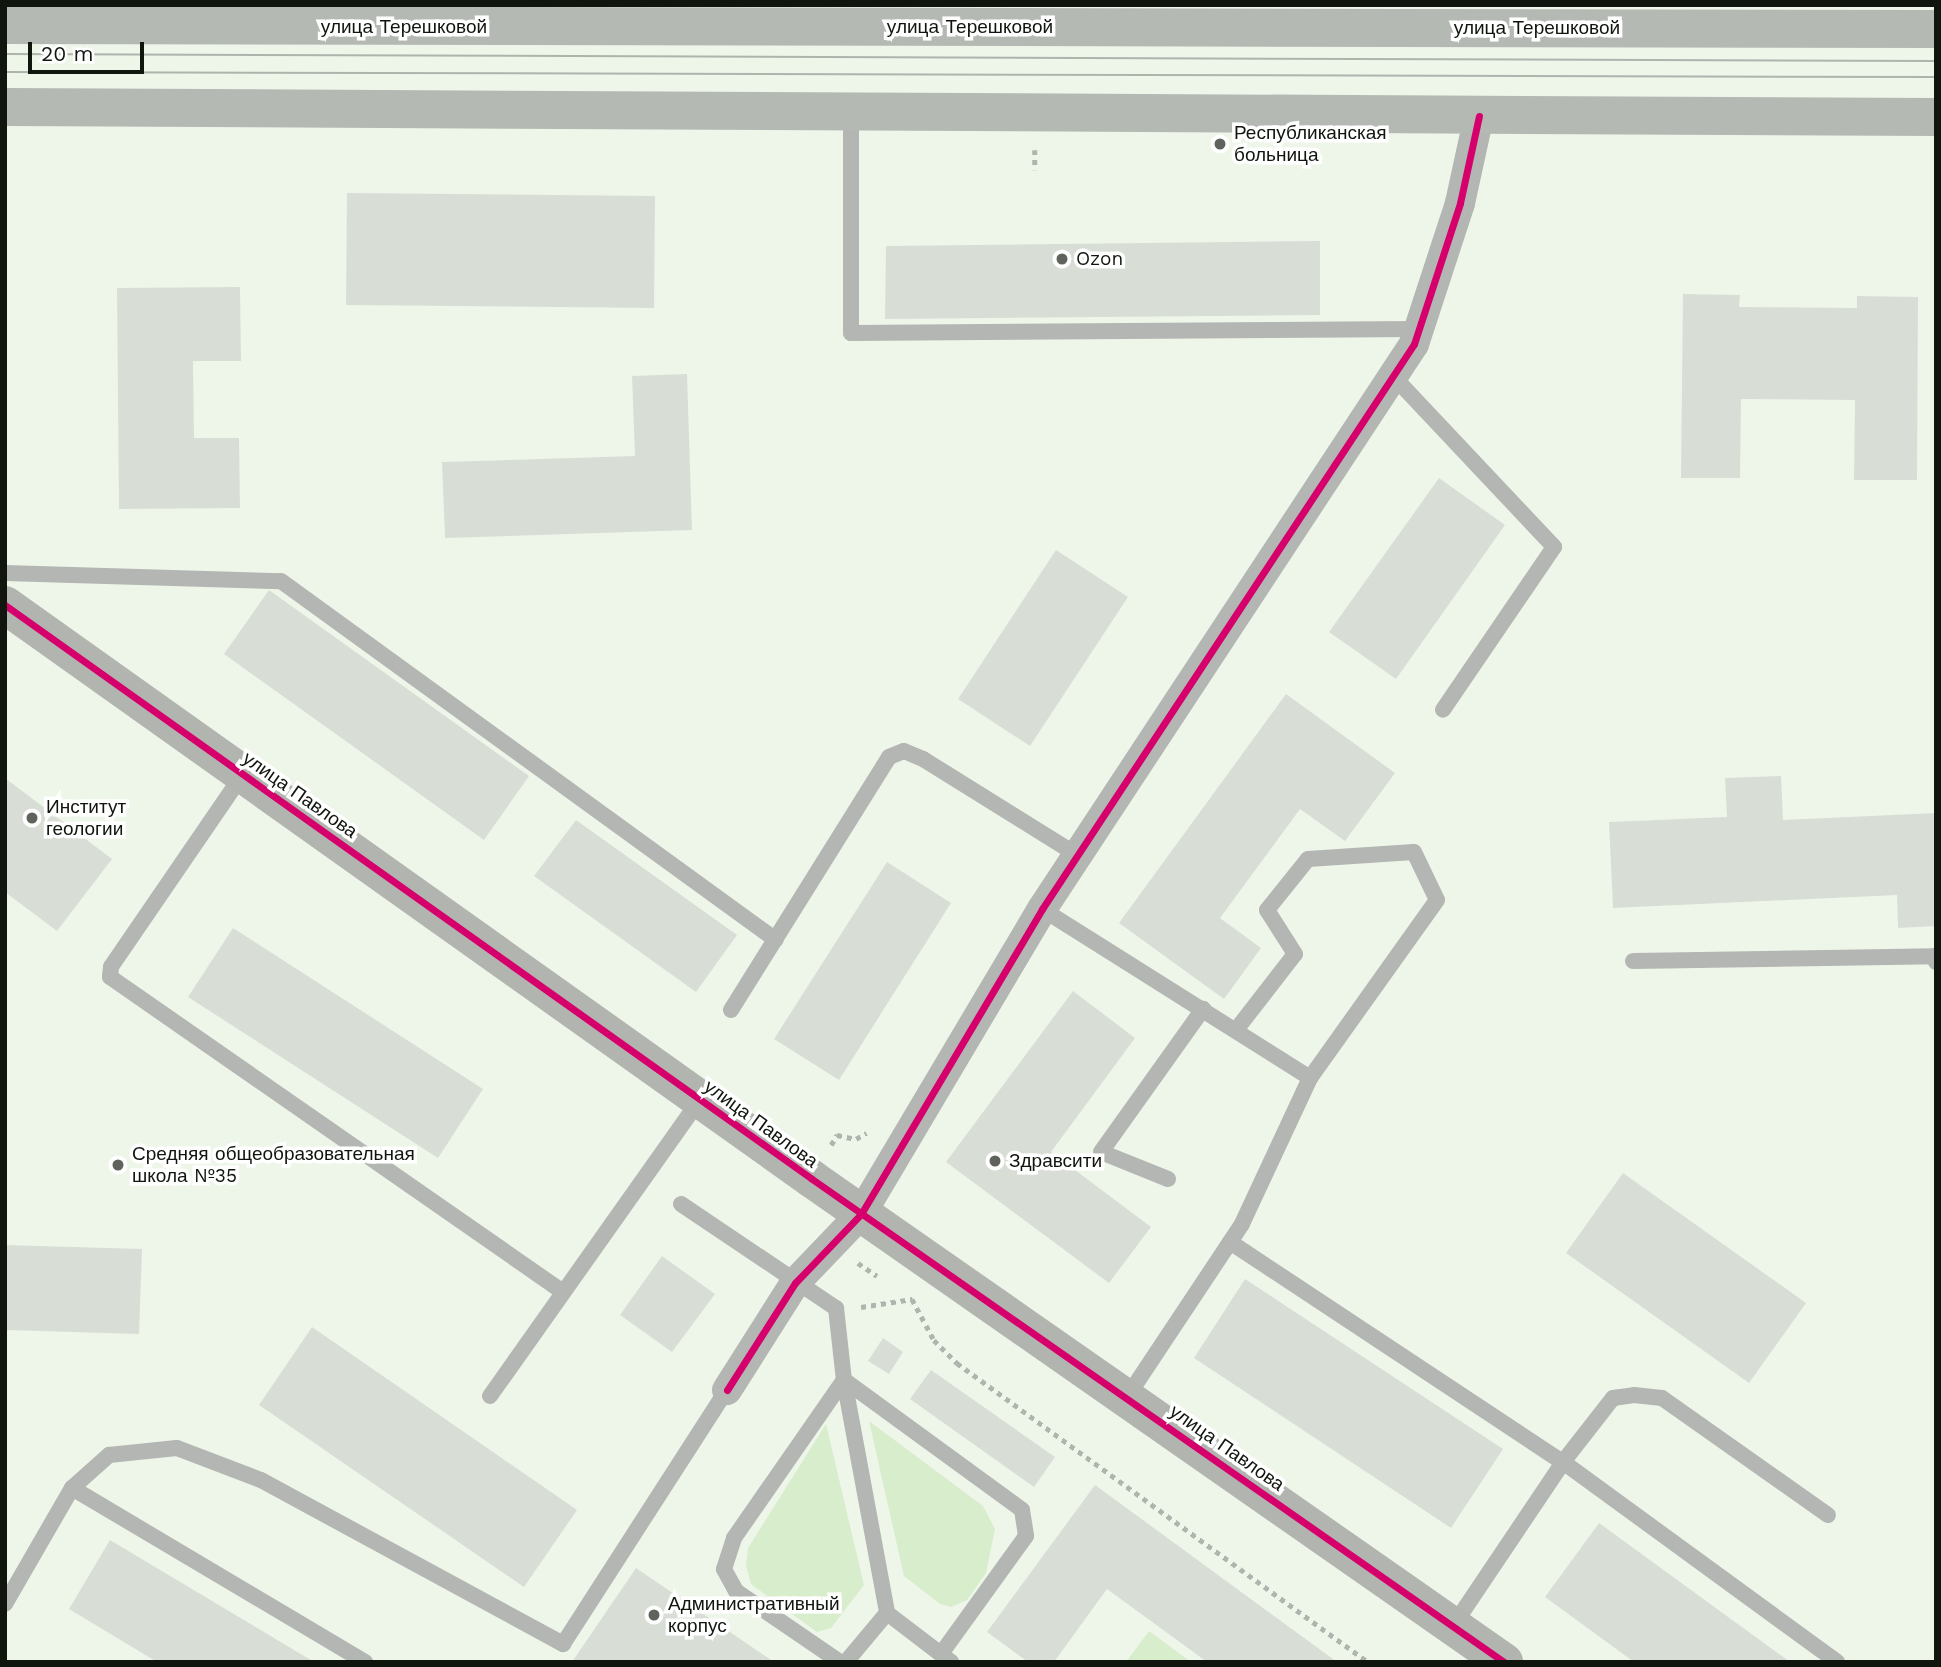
<!DOCTYPE html>
<html>
<head>
<meta charset="utf-8">
<style>
  body { margin:0 }
  #map { position:relative; width:1941px; height:1667px; overflow:hidden; background:#eef6ea; font-family:"Work Sans",sans-serif }
  div>[style] { position:absolute }
  [style*='--x'] { left:calc(var(--x)*1px); top:calc(var(--y)*1px); width:calc(var(--w)*1px); rotate:calc(var(--a)*1deg) }
  .green>* { inset:0; background:#d7edcb }
  .building>* { inset:0; background:#d8ded6 }
  .path>* { height:4.5px; margin-top:-2.25px; transform-origin:0; background:repeating-linear-gradient(90deg,#b0b4ae 0 5px,transparent 0 10px) }
  .lane>* { height:16px; margin:-8px; padding:0 8px; transform-origin:8px; border-radius:8px; background:#b3b6b2 }
  .street>* { height:30px; margin:-15px; padding:0 15px; transform-origin:15px; border-radius:15px; background:#b3b6b2 }
  .secondary>* { height:38px; margin:-19px; padding:0 19px; transform-origin:19px; border-radius:19px; background:#b2b5af }
  .primary>* { height:38px; margin:-19px; padding:0 19px; transform-origin:19px; border-radius:19px; background:#b4b9b3 }
  .tram>* { height:2px; margin:-1px; padding:0 1px; transform-origin:1px; border-radius:1px; background:#aeb3ac }
  .cycleway>* { height:7px; margin:-3.5px; padding:0 3.5px; transform-origin:3.5px; border-radius:3.5px; background:#d6006c }
  .dots>* { width:19px; height:19px; translate:-50% -50%; box-sizing:border-box; border:4px solid #fff; border-radius:50% }
  span { translate:-50% -50%; white-space:nowrap; text-align:center; line-height:1.15; -webkit-text-stroke:7px #fff; paint-order:stroke }
  .street-label { font-size:19px; color:#10150e }
  .poi-label { font-size:19px; color:#10150e }
  .left { translate:0 -50%; text-align:left }
  .frame { position:absolute; inset:0; border:7px solid #10150e; pointer-events:none }
  .scale { position:absolute; left:28px; top:42px; width:116px; height:32px; box-sizing:border-box; border:4px solid #10150e; border-top:0; padding-left:9px; font-size:21px; line-height:24px; white-space:nowrap; color:#10150e; -webkit-text-stroke:5px #fff; paint-order:stroke }
</style>
</head>
<body>
<div id="map">
  <div class="green">
    <div style="clip-path:polygon(869px 1421px,983px 1506px,995px 1529px,986px 1573px,967px 1600px,951px 1607px,940px 1604px,904px 1576px)"></div>
    <div style="clip-path:polygon(826px 1424px,864px 1585px,831px 1628px,817px 1632px,751px 1584px,746px 1566px,748px 1548px)"></div>
    <div style="clip-path:polygon(1149px 1631px,1191px 1662px,1126px 1662px)"></div>
  </div>
  <div class="building">
    <div style="clip-path:polygon(347px 193px,655px 196px,654px 308px,346px 305px)"></div>
    <div style="clip-path:polygon(1320px 241px,1320px 315px,885px 319px,886px 246px)"></div>
    <div style="clip-path:polygon(240px 287px,241px 361px,193px 361px,194px 438px,239px 438px,240px 508px,119px 509px,117px 288px)"></div>
    <div style="clip-path:polygon(1683px 294px,1740px 295px,1739px 307px,1857px 308px,1857px 296px,1918px 297px,1917px 480px,1854px 480px,1855px 400px,1741px 399px,1740px 478px,1681px 478px)"></div>
    <div style="clip-path:polygon(687px 374px,692px 530px,445px 538px,442px 462px,635px 456px,632px 376px)"></div>
    <div style="clip-path:polygon(1439px 478px,1505px 525px,1396px 679px,1329px 632px)"></div>
    <div style="clip-path:polygon(1056px 550px,1128px 597px,1030px 746px,958px 699px)"></div>
    <div style="clip-path:polygon(269px 590px,529px 776px,484px 840px,224px 654px)"></div>
    <div style="clip-path:polygon(1286px 694px,1395px 773px,1345px 841px,1300px 809px,1220px 918px,1261px 948px,1224px 999px,1119px 923px)"></div>
    <div style="clip-path:polygon(1781px 776px,1783px 820px,1936px 813px,1936px 926px,1898px 928px,1897px 895px,1613px 908px,1609px 822px,1727px 817px,1725px 778px)"></div>
    <div style="clip-path:polygon(5px 778px,112px 859px,57px 931px,5px 892px)"></div>
    <div style="clip-path:polygon(576px 820px,737px 935px,696px 992px,534px 876px)"></div>
    <div style="clip-path:polygon(887px 862px,951px 903px,839px 1080px,774px 1039px)"></div>
    <div style="clip-path:polygon(233px 928px,483px 1089px,438px 1158px,188px 997px)"></div>
    <div style="clip-path:polygon(1073px 991px,1135px 1038px,1051px 1152px,1151px 1227px,1109px 1283px,946px 1162px)"></div>
    <div style="clip-path:polygon(1623px 1173px,1806px 1303px,1749px 1383px,1566px 1253px)"></div>
    <div style="clip-path:polygon(5px 1245px,142px 1249px,139px 1334px,5px 1330px)"></div>
    <div style="clip-path:polygon(662px 1256px,715px 1294px,672px 1352px,620px 1315px)"></div>
    <div style="clip-path:polygon(1245px 1279px,1503px 1449px,1451px 1528px,1194px 1358px)"></div>
    <div style="clip-path:polygon(312px 1327px,577px 1510px,524px 1587px,259px 1405px)"></div>
    <div style="clip-path:polygon(883px 1338px,903px 1352px,889px 1374px,868px 1361px)"></div>
    <div style="clip-path:polygon(931px 1370px,1055px 1457px,1034px 1487px,910px 1399px)"></div>
    <div style="clip-path:polygon(1095px 1485px,1337px 1662px,1207px 1662px,1107px 1589px,1054px 1662px,1028px 1662px,987px 1632px)"></div>
    <div style="clip-path:polygon(1599px 1523px,1790px 1662px,1634px 1662px,1545px 1597px)"></div>
    <div style="clip-path:polygon(110px 1540px,314px 1662px,157px 1662px,69px 1609px)"></div>
    <div style="clip-path:polygon(636px 1568px,774px 1662px,572px 1662px)"></div>
  </div>
  <div class="path">
    <div style="--x:1035;--y:150;--w:20;--a:90"></div>
    <div style="--x:831;--y:1145;--w:12;--a:-59"></div>
    <div style="--x:837;--y:1135;--w:19;--a:12"></div>
    <div style="--x:856;--y:1139;--w:12;--a:-31"></div>
    <div style="--x:858;--y:1263;--w:23;--a:34"></div>
    <div style="--x:861;--y:1307;--w:52;--a:-8.9"></div>
    <div style="--x:912;--y:1299;--w:47;--a:61.8"></div>
    <div style="--x:934;--y:1340;--w:33;--a:45"></div>
    <div style="--x:957;--y:1363;--w:508;--a:36.04"></div>
  </div>
  <div class="lane">
    <div style="--x:851;--y:112;--w:221;--a:90"></div>
    <div style="--x:851;--y:333;--w:567;--a:-0.4"></div>
    <div style="--x:1393;--y:376;--w:235;--a:46.7"></div>
    <div style="--x:1554;--y:547;--w:197;--a:124.3"></div>
    <div style="--x:5;--y:573;--w:276;--a:1.7"></div>
    <div style="--x:281;--y:581;--w:611;--a:35.95"></div>
    <div style="--x:243;--y:774;--w:234;--a:124.4"></div>
    <div style="--x:111;--y:967;--w:10;--a:96"></div>
    <div style="--x:110;--y:977;--w:552;--a:34.81"></div>
    <div style="--x:1042;--y:909;--w:317;--a:32.2"></div>
    <div style="--x:1310;--y:1078;--w:161;--a:115"></div>
    <div style="--x:1242;--y:1224;--w:208;--a:123.6"></div>
    <div style="--x:1633;--y:961;--w:302;--a:-0.9"></div>
    <div style="--x:1935;--y:956;--w:6;--a:81"></div>
    <div style="--x:731;--y:1010;--w:298;--a:-58"></div>
    <div style="--x:889;--y:757;--w:16;--a:-22"></div>
    <div style="--x:904;--y:751;--w:21;--a:23"></div>
    <div style="--x:923;--y:759;--w:184;--a:31.9"></div>
    <div style="--x:1236;--y:1030;--w:96;--a:-52.2"></div>
    <div style="--x:1295;--y:954;--w:52;--a:-122.5"></div>
    <div style="--x:1267;--y:910;--w:65;--a:-51.2"></div>
    <div style="--x:1308;--y:859;--w:106;--a:-3.8"></div>
    <div style="--x:1414;--y:852;--w:53;--a:64.4"></div>
    <div style="--x:1437;--y:900;--w:219;--a:125.5"></div>
    <div style="--x:1168;--y:1179;--w:72;--a:-158.1"></div>
    <div style="--x:1101;--y:1152;--w:176;--a:-54.5"></div>
    <div style="--x:681;--y:1204;--w:187;--a:33.9"></div>
    <div style="--x:836;--y:1308;--w:72;--a:83.7"></div>
    <div style="--x:844;--y:1380;--w:237;--a:79.5"></div>
    <div style="--x:887;--y:1613;--w:81;--a:37.4"></div>
    <div style="--x:1230;--y:1242;--w:399;--a:33.5"></div>
    <div style="--x:1563;--y:1462;--w:81;--a:-52"></div>
    <div style="--x:1613;--y:1398;--w:21;--a:-8"></div>
    <div style="--x:1634;--y:1395;--w:28;--a:6"></div>
    <div style="--x:1662;--y:1398;--w:203;--a:35.2"></div>
    <div style="--x:490;--y:1396;--w:364;--a:-54.7"></div>
    <div style="--x:72;--y:1488;--w:341;--a:30.7"></div>
    <div style="--x:5;--y:1604;--w:134;--a:-60"></div>
    <div style="--x:72;--y:1488;--w:50;--a:-41.7"></div>
    <div style="--x:109;--y:1455;--w:68;--a:-5.9"></div>
    <div style="--x:177;--y:1448;--w:90;--a:20.9"></div>
    <div style="--x:261;--y:1480;--w:344;--a:28.5"></div>
    <div style="--x:563;--y:1644;--w:302;--a:-57.2"></div>
    <div style="--x:1453;--y:1626;--w:197;--a:-56.1"></div>
    <div style="--x:1563;--y:1462;--w:339;--a:36.1"></div>
    <div style="--x:840;--y:1662;--w:126;--a:-145.7"></div>
    <div style="--x:736;--y:1591;--w:25;--a:-119"></div>
    <div style="--x:724;--y:1569;--w:33;--a:-72"></div>
    <div style="--x:734;--y:1538;--w:193;--a:-55.2"></div>
    <div style="--x:844;--y:1380;--w:220;--a:36.1"></div>
    <div style="--x:1022;--y:1510;--w:26;--a:81"></div>
    <div style="--x:1026;--y:1536;--w:145;--a:125.8"></div>
    <div style="--x:846;--y:1662;--w:64;--a:-50.1"></div>
  </div>
  <div class="street">
    <div style="--x:727;--y:1390;--w:127;--a:-57.6"></div>
    <div style="--x:795;--y:1283;--w:95;--a:-46.3"></div>
    <div style="--x:861;--y:1214;--w:355;--a:-59.3"></div>
    <div style="--x:1042;--y:909;--w:676;--a:-56.64"></div>
    <div style="--x:1414;--y:344;--w:148;--a:-71.9"></div>
    <div style="--x:1460;--y:203;--w:89;--a:-77.7"></div>
  </div>
  <div class="secondary">
    <div style="--x:5;--y:605;--w:990;--a:35.42"></div>
    <div style="--x:812;--y:1179;--w:844;--a:34.91"></div>
  </div>
  <div class="primary">
    <div style="--x:5;--y:25;--w:1931;--a:0.12"></div>
    <div style="--x:5;--y:107;--w:1931;--a:0.3"></div>
  </div>
  <div class="tram">
    <div style="--x:5;--y:54;--w:1931;--a:0.21"></div>
    <div style="--x:5;--y:72;--w:1931;--a:0.15"></div>
  </div>
  <div class="cycleway">
    <div style="--x:5;--y:605;--w:990;--a:35.42"></div>
    <div style="--x:812;--y:1179;--w:844;--a:34.91"></div>
    <div style="--x:727;--y:1390;--w:127;--a:-57.6"></div>
    <div style="--x:795;--y:1283;--w:95;--a:-46.3"></div>
    <div style="--x:861;--y:1214;--w:355;--a:-59.3"></div>
    <div style="--x:1042;--y:909;--w:676;--a:-56.64"></div>
    <div style="--x:1414;--y:344;--w:148;--a:-71.9"></div>
    <div style="--x:1460;--y:203;--w:89;--a:-77.7"></div>
  </div>
  <div class="dots">
    <div style="left:1220px;top:144px;background:#5e645b"></div>
    <div style="left:1062px;top:259px;background:#5e645b"></div>
    <div style="left:32px;top:818px;background:#5e645b"></div>
    <div style="left:995px;top:1161px;background:#5e645b"></div>
    <div style="left:118px;top:1165px;background:#5e645b"></div>
    <div style="left:654px;top:1615px;background:#5e645b"></div>
  </div>
  <div class="street-label">
    <span style="left:404px;top:27px">улица Терешковой</span>
    <span style="left:970px;top:27px">улица Терешковой</span>
    <span style="left:1537px;top:28px">улица Терешковой</span>
    <span style="left:300px;top:795px;rotate:35deg">улица Павлова</span>
    <span style="left:761px;top:1124px;rotate:36deg">улица Павлова</span>
    <span style="left:1227px;top:1448px;rotate:35deg">улица Павлова</span>
  </div>
  <div class="poi-label">
    <span class="left" style="left:1234px;top:144px">Республиканская<br>больница</span>
    <span class="left" style="left:1076px;top:259px">Ozon</span>
    <span class="left" style="left:46px;top:818px">Институт<br>геологии</span>
    <span class="left" style="left:132px;top:1165px">Средняя общеобразовательная<br>школа №35</span>
    <span class="left" style="left:1009px;top:1161px">Здравсити</span>
    <span class="left" style="left:668px;top:1615px">Административный<br>корпус</span>
  </div>
  <div class="frame"></div>
  <div class="scale">20 m</div>
</div>
</body>
</html>
